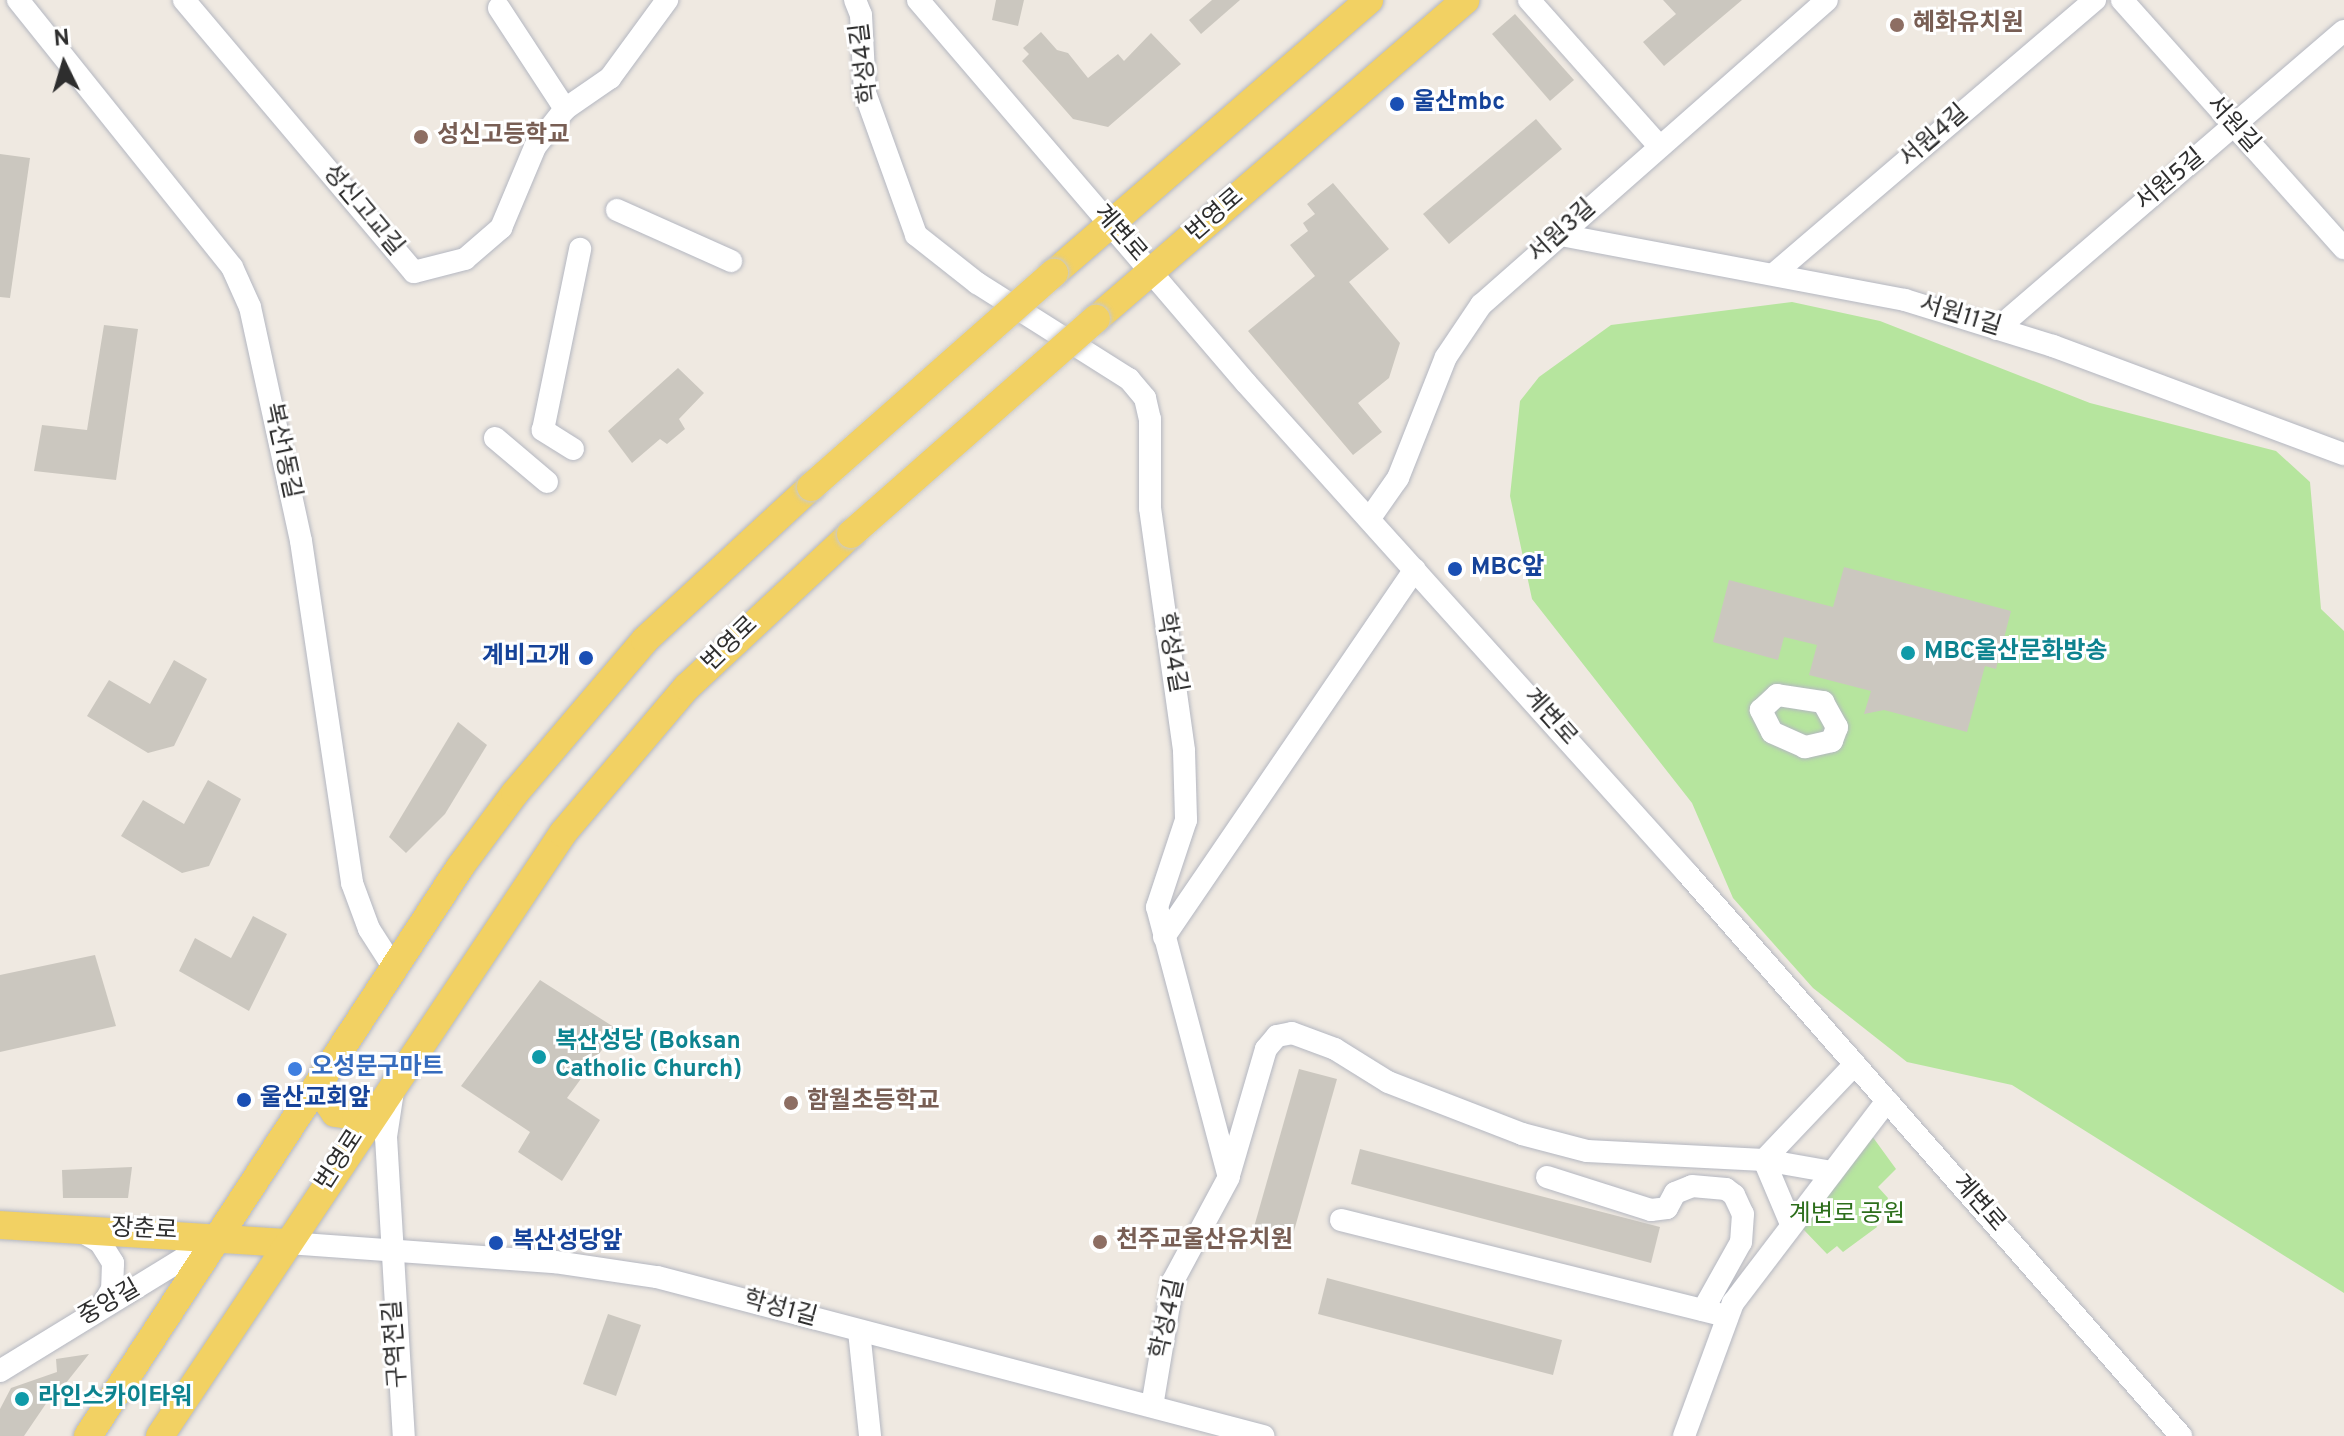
<!DOCTYPE html>
<html>
<head>
<meta charset="utf-8">
<style>
  body { margin:0 }
  #map { position:relative; width:2344px; height:1436px; overflow:hidden; background:#efe9e1; font-family:Overpass,"Noto Sans KR",sans-serif }
  div>[style] { position:absolute }
  [style*='--x'] { left:calc(var(--x)*1px); top:calc(var(--y)*1px); width:calc(var(--w)*1px); rotate:calc(var(--a)*1deg) }
  .green>* { inset:0; background:#b6e59e }
  .building>* { inset:0; background:#cbc7bf }
  .roads { filter:drop-shadow(0 0 2px #b4b7c1) drop-shadow(0 0 2px #b4b7c1) }
  .minor>* { height:22px; margin:-11px; padding:0 11px; transform-origin:11px; border-radius:11px; background:#fff }
  .major>* { height:28px; margin:-14px; padding:0 14px; transform-origin:14px; border-radius:14px; background:#f2d163 }
  .bridges { filter:drop-shadow(0 0 2px #c9c9c9) drop-shadow(0 0 2px #c9c9c9) }
  .major-bridge>* { height:28px; margin:-14px; padding:0 14px; transform-origin:14px; border-radius:14px; background:#f2d163 }
  .dots>* { width:22px; height:22px; translate:-50% -50%; box-sizing:border-box; border:4px solid #fff; border-radius:50% }
  span { translate:-50% -50%; white-space:nowrap; text-align:center; line-height:1.15; -webkit-text-stroke:6px #fff; paint-order:stroke }
  .education-label { font-size:24px; color:#785e54; font-weight:700 }
  .left { translate:0 -50%; text-align:left }
  .street-label { font-size:24px; color:#2e2e2e }
  .transit-label { font-size:24px; color:#164399; font-weight:700 }
  .right { translate:-100% -50%; text-align:right }
  .culture-label { font-size:24px; color:#0d838f; font-weight:700 }
  .shop-label { font-size:24px; color:#366cbe; font-weight:700 }
  .park-label { font-size:24px; color:#2c6e1b }
  .north { position:absolute; left:24px; top:24px; width:80px; height:80px; -webkit-text-stroke:6px #fff; paint-order:stroke; rotate:355deg; font-size:22px; font-weight:700; line-height:32px; text-align:center; color:#2e2e2e }
  .north::after { content:''; display:block; margin:auto; width:28px; height:36px; background:#2e2e2e; clip-path:polygon(50% 0,100% 100%,50% 72%,0 100%) }
</style>
</head>
<body>
<div id="map">
  <div class="green">
    <div style="clip-path:polygon(1792px 302px,1880px 321px,2090px 403px,2276px 451px,2310px 482px,2321px 609px,2344px 631px,2344px 1293px,2012px 1085px,1907px 1062px,1813px 988px,1733px 898px,1692px 803px,1532px 599px,1510px 496px,1520px 401px,1539px 377px,1611px 325px)"></div>
    <div style="clip-path:polygon(1872px 1136px,1896px 1169px,1878px 1187px,1888px 1198px,1883px 1213px,1874px 1220px,1877px 1227px,1843px 1252px,1837px 1246px,1827px 1254px,1803px 1229px)"></div>
  </div>
  <div class="building">
    <div style="clip-path:polygon(996px 0,1024px 0,1018px 26px,992px 20px)"></div>
    <div style="clip-path:polygon(1212px 0,1240px 0,1201px 34px,1189px 20px)"></div>
    <div style="clip-path:polygon(1663px 0,1742px 0,1664px 66px,1643px 42px,1676px 14px)"></div>
    <div style="clip-path:polygon(1515px 14px,1574px 80px,1550px 101px,1492px 34px)"></div>
    <div style="clip-path:polygon(1041px 32px,1057px 50px,1068px 53px,1088px 78px,1118px 54px,1124px 61px,1151px 33px,1181px 64px,1108px 127px,1073px 119px,1022px 61px,1029px 54px,1023px 48px)"></div>
    <div style="clip-path:polygon(1536px 119px,1562px 149px,1449px 244px,1423px 214px)"></div>
    <div style="clip-path:polygon(0 154px,30px 158px,10px 298px,0 297px)"></div>
    <div style="clip-path:polygon(1333px 183px,1389px 249px,1349px 282px,1400px 343px,1389px 378px,1358px 403px,1382px 432px,1353px 455px,1248px 331px,1315px 276px,1290px 245px,1308px 231px,1303px 223px,1315px 214px,1307px 204px)"></div>
    <div style="clip-path:polygon(104px 325px,138px 329px,116px 480px,34px 471px,42px 425px,87px 430px)"></div>
    <div style="clip-path:polygon(678px 368px,704px 393px,679px 419px,685px 429px,667px 444px,660px 439px,632px 463px,608px 431px)"></div>
    <div style="clip-path:polygon(1844px 567px,2011px 611px,1996px 669px,1985px 666px,1967px 732px,1884px 710px,1864px 714px,1871px 691px,1809px 675px,1817px 645px,1784px 637px,1778px 660px,1713px 642px,1729px 580px,1833px 607px)"></div>
    <div style="clip-path:polygon(174px 660px,207px 679px,174px 746px,148px 753px,87px 716px,109px 680px,150px 704px)"></div>
    <div style="clip-path:polygon(458px 722px,487px 745px,445px 814px,406px 853px,389px 837px)"></div>
    <div style="clip-path:polygon(208px 780px,241px 799px,209px 866px,182px 873px,121px 836px,143px 800px,184px 824px)"></div>
    <div style="clip-path:polygon(253px 916px,287px 934px,249px 1011px,179px 971px,195px 938px,231px 958px)"></div>
    <div style="clip-path:polygon(95px 955px,116px 1026px,0 1052px,0 975px)"></div>
    <div style="clip-path:polygon(540px 980px,617px 1029px,567px 1098px,600px 1120px,562px 1181px,518px 1152px,530px 1132px,461px 1086px)"></div>
    <div style="clip-path:polygon(1299px 1069px,1337px 1079px,1290px 1245px,1252px 1234px)"></div>
    <div style="clip-path:polygon(1360px 1149px,1660px 1227px,1651px 1263px,1351px 1184px)"></div>
    <div style="clip-path:polygon(132px 1167px,128px 1198px,63px 1198px,62px 1170px)"></div>
    <div style="clip-path:polygon(1327px 1278px,1562px 1340px,1553px 1375px,1318px 1314px)"></div>
    <div style="clip-path:polygon(608px 1314px,641px 1325px,616px 1396px,583px 1384px)"></div>
    <div style="clip-path:polygon(89px 1354px,58px 1393px,58px 1386px,24px 1436px,0 1436px,0 1409px,11px 1388px,57px 1372px,56px 1359px)"></div>
  </div>
  <div class="roads">
    <div class="minor">
      <div style="--x:18;--y:0;--w:342;--a:51.3"></div>
      <div style="--x:232;--y:267;--w:44;--a:65.8"></div>
      <div style="--x:250;--y:307;--w:239;--a:77.7"></div>
      <div style="--x:301;--y:541;--w:346;--a:81.5"></div>
      <div style="--x:352;--y:883;--w:49;--a:69.7"></div>
      <div style="--x:369;--y:929;--w:46;--a:57.3"></div>
      <div style="--x:184;--y:0;--w:356;--a:49.8"></div>
      <div style="--x:414;--y:272;--w:53;--a:-14.3"></div>
      <div style="--x:465;--y:259;--w:48;--a:-40.7"></div>
      <div style="--x:501;--y:228;--w:88;--a:-67.2"></div>
      <div style="--x:535;--y:147;--w:48;--a:-51.7"></div>
      <div style="--x:565;--y:109;--w:55;--a:-34.6"></div>
      <div style="--x:610;--y:78;--w:97;--a:-53.8"></div>
      <div style="--x:855;--y:0;--w:16;--a:68"></div>
      <div style="--x:861;--y:15;--w:78;--a:87.1"></div>
      <div style="--x:865;--y:93;--w:151;--a:70.2"></div>
      <div style="--x:916;--y:235;--w:78;--a:38.2"></div>
      <div style="--x:977;--y:283;--w:180;--a:32.3"></div>
      <div style="--x:1129;--y:379;--w:25;--a:50"></div>
      <div style="--x:1145;--y:398;--w:22;--a:77"></div>
      <div style="--x:1150;--y:419;--w:89;--a:90"></div>
      <div style="--x:1150;--y:508;--w:245;--a:82"></div>
      <div style="--x:1184;--y:751;--w:69;--a:88.3"></div>
      <div style="--x:1186;--y:820;--w:92;--a:108.4"></div>
      <div style="--x:1157;--y:907;--w:279;--a:75.1"></div>
      <div style="--x:1229;--y:1177;--w:118;--a:118.3"></div>
      <div style="--x:1173;--y:1281;--w:127;--a:99.5"></div>
      <div style="--x:918;--y:0;--w:504;--a:49.42"></div>
      <div style="--x:1246;--y:383;--w:659;--a:48.01"></div>
      <div style="--x:1687;--y:873;--w:749;--a:48.73"></div>
      <div style="--x:1529;--y:0;--w:194;--a:48.3"></div>
      <div style="--x:2122;--y:0;--w:333;--a:48.2"></div>
      <div style="--x:499;--y:8;--w:121;--a:56.8"></div>
      <div style="--x:617;--y:210;--w:125;--a:24.1"></div>
      <div style="--x:1561;--y:235;--w:350;--a:10.7"></div>
      <div style="--x:1905;--y:300;--w:155;--a:17.3"></div>
      <div style="--x:2053;--y:346;--w:310;--a:20.4"></div>
      <div style="--x:1775;--y:273;--w:421;--a:-40.5"></div>
      <div style="--x:1997;--y:329;--w:457;--a:-40.7"></div>
      <div style="--x:495;--y:438;--w:68;--a:40.2"></div>
      <div style="--x:573;--y:449;--w:36;--a:-148"></div>
      <div style="--x:543;--y:430;--w:185;--a:-78.4"></div>
      <div style="--x:1370;--y:518;--w:49;--a:-55"></div>
      <div style="--x:1398;--y:478;--w:130;--a:-68.4"></div>
      <div style="--x:1446;--y:357;--w:63;--a:-56.1"></div>
      <div style="--x:1481;--y:305;--w:461;--a:-41.4"></div>
      <div style="--x:1777;--y:695;--w:47;--a:8.7"></div>
      <div style="--x:1823;--y:702;--w:29;--a:61"></div>
      <div style="--x:1837;--y:727;--w:15;--a:110"></div>
      <div style="--x:1832;--y:741;--w:28;--a:167"></div>
      <div style="--x:1805;--y:747;--w:36;--a:-156"></div>
      <div style="--x:1772;--y:732;--w:25;--a:-117"></div>
      <div style="--x:1761;--y:710;--w:22;--a:-43"></div>
      <div style="--x:1164;--y:937;--w:445;--a:-55.7"></div>
      <div style="--x:393;--y:1091;--w:47;--a:98.7"></div>
      <div style="--x:386;--y:1137;--w:300;--a:86.6"></div>
      <div style="--x:1230;--y:1172;--w:128;--a:-73.7"></div>
      <div style="--x:1266;--y:1049;--w:17;--a:-50"></div>
      <div style="--x:1277;--y:1036;--w:15;--a:-11"></div>
      <div style="--x:1292;--y:1033;--w:46;--a:20.4"></div>
      <div style="--x:1335;--y:1049;--w:62;--a:31.9"></div>
      <div style="--x:1388;--y:1082;--w:144;--a:21.2"></div>
      <div style="--x:1522;--y:1134;--w:67;--a:14.7"></div>
      <div style="--x:1587;--y:1151;--w:177;--a:2.9"></div>
      <div style="--x:1764;--y:1160;--w:69;--a:10"></div>
      <div style="--x:1547;--y:1177;--w:109;--a:17.6"></div>
      <div style="--x:1651;--y:1210;--w:16;--a:-7"></div>
      <div style="--x:1667;--y:1208;--w:17;--a:-62"></div>
      <div style="--x:1675;--y:1193;--w:18;--a:-22"></div>
      <div style="--x:1692;--y:1186;--w:34;--a:5"></div>
      <div style="--x:1726;--y:1189;--w:10;--a:37"></div>
      <div style="--x:1734;--y:1195;--w:21;--a:65"></div>
      <div style="--x:1743;--y:1214;--w:28;--a:94"></div>
      <div style="--x:1741;--y:1242;--w:78;--a:119.2"></div>
      <div style="--x:1341;--y:1220;--w:398;--a:14"></div>
      <div style="--x:1791;--y:1224;--w:69;--a:-112.9"></div>
      <div style="--x:1764;--y:1160;--w:132;--a:-46.5"></div>
      <div style="--x:79;--y:1230;--w:24;--a:30"></div>
      <div style="--x:100;--y:1242;--w:25;--a:58"></div>
      <div style="--x:113;--y:1263;--w:26;--a:92"></div>
      <div style="--x:112;--y:1289;--w:22;--a:120"></div>
      <div style="--x:288;--y:1243;--w:268;--a:4.1"></div>
      <div style="--x:555;--y:1262;--w:103;--a:8.4"></div>
      <div style="--x:657;--y:1277;--w:627;--a:14.7"></div>
      <div style="--x:859;--y:1331;--w:106;--a:84"></div>
      <div style="--x:0;--y:1371;--w:249;--a:-31.5"></div>
      <div style="--x:1684;--y:1436;--w:142;--a:-69.8"></div>
      <div style="--x:1733;--y:1303;--w:254;--a:-52.7"></div>
    </div>
    <div class="major">
      <div style="--x:1054;--y:273;--w:417;--a:-40.9"></div>
      <div style="--x:1096;--y:319;--w:488;--a:-40.8"></div>
      <div style="--x:323;--y:1077;--w:20;--a:87"></div>
      <div style="--x:324;--y:1097;--w:19;--a:55"></div>
      <div style="--x:335;--y:1113;--w:21;--a:8"></div>
      <div style="--x:356;--y:1116;--w:22;--a:-22"></div>
      <div style="--x:0;--y:1225;--w:289;--a:3.6"></div>
      <div style="--x:88;--y:1436;--w:680;--a:-56.82"></div>
      <div style="--x:460;--y:867;--w:92;--a:-53.4"></div>
      <div style="--x:515;--y:793;--w:201;--a:-49.6"></div>
      <div style="--x:645;--y:640;--w:226;--a:-42.7"></div>
      <div style="--x:160;--y:1436;--w:725;--a:-56.24"></div>
      <div style="--x:563;--y:833;--w:192;--a:-49.7"></div>
      <div style="--x:687;--y:687;--w:224;--a:-43"></div>
    </div>
  </div>
  <div class="bridges">
    <div class="major-bridge">
      <div style="--x:811;--y:487;--w:324;--a:-41.4"></div>
      <div style="--x:851;--y:534;--w:326;--a:-41.3"></div>
    </div>
  </div>
  <div class="dots">
    <div style="left:1897px;top:25px;background:#8d6e63"></div>
    <div style="left:1397px;top:104px;background:#1a4fb4"></div>
    <div style="left:421px;top:137px;background:#8d6e63"></div>
    <div style="left:1455px;top:569px;background:#1a4fb4"></div>
    <div style="left:1908px;top:653px;background:#0f9aa8"></div>
    <div style="left:586px;top:658px;background:#1a4fb4"></div>
    <div style="left:539px;top:1057px;background:#0f9aa8"></div>
    <div style="left:295px;top:1069px;background:#3f7fe0"></div>
    <div style="left:244px;top:1100px;background:#1a4fb4"></div>
    <div style="left:791px;top:1103px;background:#8d6e63"></div>
    <div style="left:1100px;top:1242px;background:#8d6e63"></div>
    <div style="left:496px;top:1243px;background:#1a4fb4"></div>
    <div style="left:22px;top:1399px;background:#0f9aa8"></div>
  </div>
  <div class="education-label">
    <span class="left" style="left:1913px;top:25px">혜화유치원</span>
    <span class="left" style="left:437px;top:137px">성신고등학교</span>
    <span class="left" style="left:807px;top:1103px">함월초등학교</span>
    <span class="left" style="left:1116px;top:1242px">천주교울산유치원</span>
  </div>
  <div class="street-label">
    <span style="left:866px;top:63px;rotate:-97deg">학성4길</span>
    <span style="left:2232px;top:125px;rotate:48deg">서원길</span>
    <span style="left:1935px;top:137px;rotate:-41deg">서원4길</span>
    <span style="left:2171px;top:181px;rotate:-40deg">서원5길</span>
    <span style="left:362px;top:211px;rotate:50deg">성신고교길</span>
    <span style="left:1216px;top:216px;rotate:-41deg">번영로</span>
    <span style="left:1563px;top:232px;rotate:-42deg">서원3길</span>
    <span style="left:1119px;top:234px;rotate:49deg">계변로</span>
    <span style="left:1960px;top:317px;rotate:17deg">서원11길</span>
    <span style="left:281px;top:451px;rotate:78deg">복산1동길</span>
    <span style="left:731px;top:645px;rotate:-44deg">번영로</span>
    <span style="left:1170px;top:653px;rotate:80deg">학성4길</span>
    <span style="left:1549px;top:718px;rotate:48deg">계변로</span>
    <span style="left:341px;top:1161px;rotate:-57deg">번영로</span>
    <span style="left:1978px;top:1204px;rotate:49deg">계변로</span>
    <span style="left:144px;top:1231px;rotate:3deg">장춘로</span>
    <span style="left:110px;top:1304px;rotate:-30deg">중앙길</span>
    <span style="left:780px;top:1310px;rotate:15deg">학성1길</span>
    <span style="left:1169px;top:1319px;rotate:-78deg">학성4길</span>
    <span style="left:397px;top:1344px;rotate:-94deg">구역전길</span>
  </div>
  <div class="transit-label">
    <span class="left" style="left:1413px;top:104px">울산mbc</span>
    <span class="left" style="left:1471px;top:569px">MBC앞</span>
    <span class="right" style="left:570px;top:658px">계비고개</span>
    <span class="left" style="left:260px;top:1100px">울산교회앞</span>
    <span class="left" style="left:512px;top:1243px">복산성당앞</span>
  </div>
  <div class="culture-label">
    <span class="left" style="left:1924px;top:653px">MBC울산문화방송</span>
    <span class="left" style="left:555px;top:1057px">복산성당 (Boksan<br>Catholic Church)</span>
    <span class="left" style="left:38px;top:1399px">라인스카이타워</span>
  </div>
  <div class="shop-label">
    <span class="left" style="left:311px;top:1069px">오성문구마트</span>
  </div>
  <div class="park-label">
    <span style="left:1847px;top:1216px">계변로 공원</span>
  </div>
  <div class="north">N</div>
</div>
</body>
</html>
